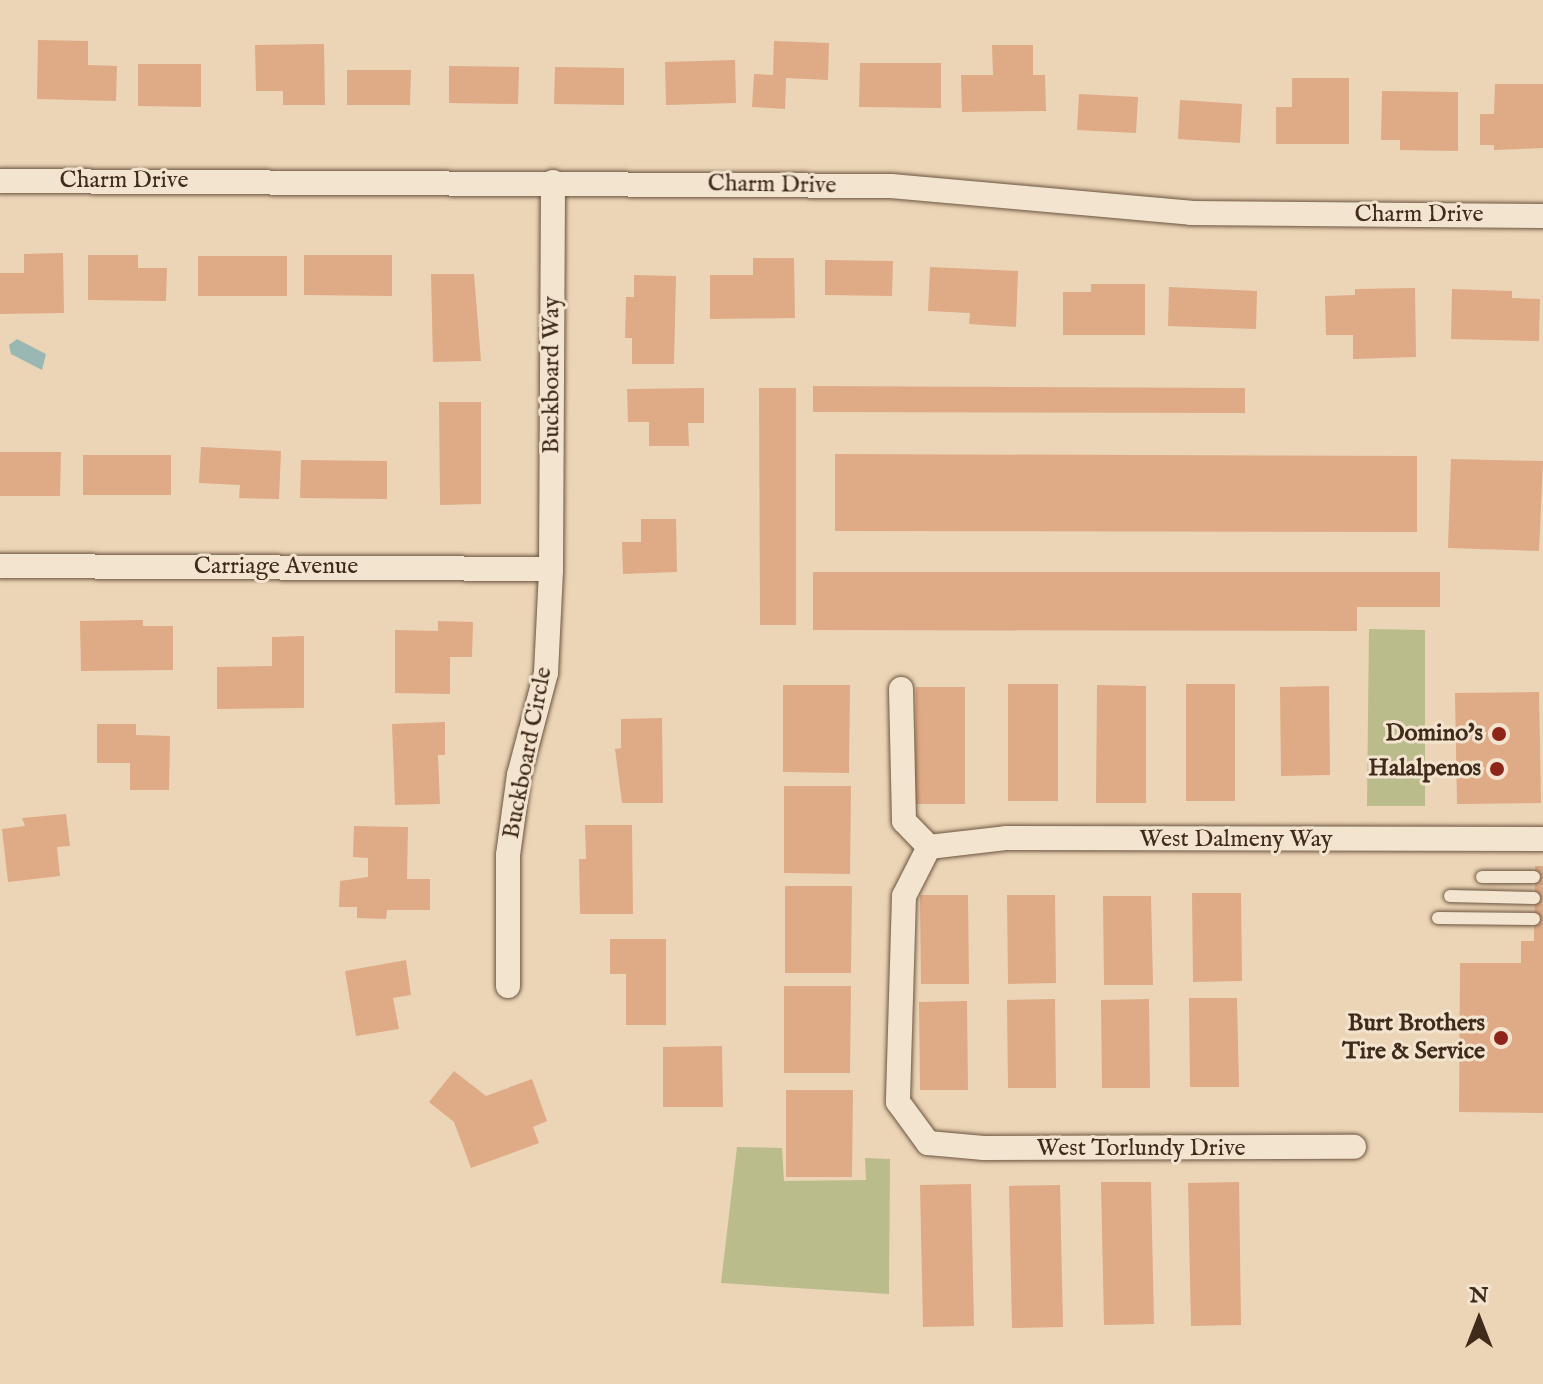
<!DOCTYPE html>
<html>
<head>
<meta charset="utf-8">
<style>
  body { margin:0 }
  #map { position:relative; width:1543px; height:1384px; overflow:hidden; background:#ecd5b6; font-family:"IM FELL English",serif }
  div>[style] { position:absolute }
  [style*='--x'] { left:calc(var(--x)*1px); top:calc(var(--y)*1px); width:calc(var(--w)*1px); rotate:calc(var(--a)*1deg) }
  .green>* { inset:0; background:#babc8c }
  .water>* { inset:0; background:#99b8b3 }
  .building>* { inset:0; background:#dfaa86 }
  .roads { filter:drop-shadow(0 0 2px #6b5540) drop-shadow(0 0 2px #6b5540) }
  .lane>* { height:12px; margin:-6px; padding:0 6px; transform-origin:6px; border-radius:6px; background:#f3e4d0 }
  .street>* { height:24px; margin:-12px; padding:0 12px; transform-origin:12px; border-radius:12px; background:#f3e4d0 }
  .dots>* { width:22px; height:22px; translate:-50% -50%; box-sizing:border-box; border:4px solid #f3e4d0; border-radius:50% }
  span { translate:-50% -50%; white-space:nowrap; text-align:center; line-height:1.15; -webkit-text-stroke:6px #f3e4d0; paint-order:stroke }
  .street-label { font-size:24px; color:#402a19 }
  .poi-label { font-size:24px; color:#402a19; font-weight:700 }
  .right { translate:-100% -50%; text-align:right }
  .north { position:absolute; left:1439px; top:1280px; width:80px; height:80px; -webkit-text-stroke:6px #f3e4d0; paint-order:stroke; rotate:0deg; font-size:22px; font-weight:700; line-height:32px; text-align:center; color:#402a19 }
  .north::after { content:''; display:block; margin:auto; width:28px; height:36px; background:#402a19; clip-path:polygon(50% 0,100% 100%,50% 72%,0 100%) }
</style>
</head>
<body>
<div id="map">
  <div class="green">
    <div style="clip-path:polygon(1369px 629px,1425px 630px,1425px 806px,1367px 806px)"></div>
    <div style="clip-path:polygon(737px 1147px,782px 1148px,784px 1181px,866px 1180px,865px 1158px,890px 1159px,889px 1294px,721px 1283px)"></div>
  </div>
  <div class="water">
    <div style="clip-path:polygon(17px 339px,46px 354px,42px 370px,11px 354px,9px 345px)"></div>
  </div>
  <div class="building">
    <div style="clip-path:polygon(38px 40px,88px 41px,88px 65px,117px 66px,116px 101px,37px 99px)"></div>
    <div style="clip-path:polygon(774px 41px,829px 43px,828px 80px,786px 78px,785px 109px,752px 107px,754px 74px,773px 75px)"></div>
    <div style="clip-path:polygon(324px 44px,325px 105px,283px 105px,283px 91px,256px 91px,255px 45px)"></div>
    <div style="clip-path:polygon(992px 45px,1033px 45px,1033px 75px,1045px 75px,1046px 111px,962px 112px,961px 75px,993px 75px)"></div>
    <div style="clip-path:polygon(735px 60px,736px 103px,666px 105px,665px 62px)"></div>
    <div style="clip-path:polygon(860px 63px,941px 63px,941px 108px,859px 107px)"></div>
    <div style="clip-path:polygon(138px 64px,201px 64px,201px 107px,138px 106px)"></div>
    <div style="clip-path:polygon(449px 66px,519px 67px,518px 104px,449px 103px)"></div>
    <div style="clip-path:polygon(555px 67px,624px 68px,624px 105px,554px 104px)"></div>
    <div style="clip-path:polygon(347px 70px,411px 70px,410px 105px,347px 105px)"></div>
    <div style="clip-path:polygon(1292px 78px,1349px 78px,1349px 144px,1276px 144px,1276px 107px,1292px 107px)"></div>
    <div style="clip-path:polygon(1495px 84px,1543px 84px,1543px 148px,1494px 150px,1494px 145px,1480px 145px,1480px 114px,1494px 114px)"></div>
    <div style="clip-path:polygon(1382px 91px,1458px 92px,1458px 151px,1400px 150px,1400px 140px,1381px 140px)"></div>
    <div style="clip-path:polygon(1079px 94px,1138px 97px,1136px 133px,1077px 130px)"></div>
    <div style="clip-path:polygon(1180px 100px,1242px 104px,1240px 143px,1178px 139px)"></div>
    <div style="clip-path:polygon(63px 253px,64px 313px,0 314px,0 273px,24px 273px,24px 254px)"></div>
    <div style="clip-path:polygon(88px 255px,138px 255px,138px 268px,167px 268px,166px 301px,88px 300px)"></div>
    <div style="clip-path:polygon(304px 255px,392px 255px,392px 296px,304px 295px)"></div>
    <div style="clip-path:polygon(198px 256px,287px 256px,287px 296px,198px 296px)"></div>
    <div style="clip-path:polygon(753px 258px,794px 258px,795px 318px,710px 319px,710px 275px,753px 275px)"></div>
    <div style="clip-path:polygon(825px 260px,893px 261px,892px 296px,825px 295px)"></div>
    <div style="clip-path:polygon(930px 267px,1018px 271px,1016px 327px,969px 324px,970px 313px,928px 311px)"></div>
    <div style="clip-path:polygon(431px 274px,474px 274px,481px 361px,433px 362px)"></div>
    <div style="clip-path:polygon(634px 275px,676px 276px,674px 364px,632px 364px,632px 338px,625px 338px,626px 297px,634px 297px)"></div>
    <div style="clip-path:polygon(1091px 284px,1145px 284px,1145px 335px,1063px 335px,1063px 292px,1091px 292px)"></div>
    <div style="clip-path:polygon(1169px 287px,1257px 291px,1256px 329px,1168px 326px)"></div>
    <div style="clip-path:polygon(1415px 288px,1416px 357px,1353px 359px,1353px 335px,1326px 335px,1325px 296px,1355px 295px,1355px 289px)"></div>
    <div style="clip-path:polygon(1452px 289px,1512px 291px,1512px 298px,1540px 299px,1539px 341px,1451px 339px)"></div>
    <div style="clip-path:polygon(813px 386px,1245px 388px,1245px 413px,813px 412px)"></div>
    <div style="clip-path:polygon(704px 388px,704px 423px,688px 423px,689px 446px,649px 446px,649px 422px,628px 422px,627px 389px)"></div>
    <div style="clip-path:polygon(759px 388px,796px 388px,796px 625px,760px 625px)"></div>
    <div style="clip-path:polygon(439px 402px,481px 402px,481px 504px,440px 505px)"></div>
    <div style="clip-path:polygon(201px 447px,281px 451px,279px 499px,239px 498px,240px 485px,199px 483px)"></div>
    <div style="clip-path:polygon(0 452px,61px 452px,60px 496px,0 496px)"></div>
    <div style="clip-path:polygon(835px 454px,1417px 456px,1417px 532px,835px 531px)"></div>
    <div style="clip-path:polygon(83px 455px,171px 455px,171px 495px,83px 495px)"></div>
    <div style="clip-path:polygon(1451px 459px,1543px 461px,1539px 551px,1448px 548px)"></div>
    <div style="clip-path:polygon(301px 460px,387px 461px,387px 499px,300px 498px)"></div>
    <div style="clip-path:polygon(641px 519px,676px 519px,677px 572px,623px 574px,622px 542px,641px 542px)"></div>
    <div style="clip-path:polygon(813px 572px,1440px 572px,1440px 607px,1357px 607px,1357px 631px,813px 630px)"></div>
    <div style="clip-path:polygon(143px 620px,143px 626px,173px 626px,173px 670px,81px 671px,80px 621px)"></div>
    <div style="clip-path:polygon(438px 621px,473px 622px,472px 657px,450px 657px,450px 694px,395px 693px,395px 630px,438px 631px)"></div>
    <div style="clip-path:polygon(304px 636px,304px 708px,217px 709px,217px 667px,272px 666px,272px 637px)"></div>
    <div style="clip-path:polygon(1008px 684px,1058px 684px,1058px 801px,1008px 801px)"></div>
    <div style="clip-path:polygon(1186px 684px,1235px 684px,1235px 801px,1186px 801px)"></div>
    <div style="clip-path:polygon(783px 685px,850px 685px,849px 773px,783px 772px)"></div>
    <div style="clip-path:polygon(1097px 685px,1146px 686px,1146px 803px,1096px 803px)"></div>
    <div style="clip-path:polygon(1329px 686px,1330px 775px,1281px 776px,1280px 687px)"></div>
    <div style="clip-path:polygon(916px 687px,965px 687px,965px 804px,915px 804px)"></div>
    <div style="clip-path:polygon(1539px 692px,1541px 803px,1457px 804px,1455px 693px)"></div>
    <div style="clip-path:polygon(662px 718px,663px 803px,622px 803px,615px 749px,621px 748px,621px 719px)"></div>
    <div style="clip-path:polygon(445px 722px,445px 755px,438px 755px,440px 804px,395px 805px,392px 724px)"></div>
    <div style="clip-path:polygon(97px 724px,136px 724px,136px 735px,170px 736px,169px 790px,130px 790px,130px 763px,97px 763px)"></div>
    <div style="clip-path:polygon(784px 786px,851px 786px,850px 874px,784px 873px)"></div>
    <div style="clip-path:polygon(66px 814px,70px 846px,57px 847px,60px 876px,8px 882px,2px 829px,25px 826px,22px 818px)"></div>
    <div style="clip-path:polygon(585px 825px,632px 825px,633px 914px,580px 914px,579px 859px,586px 859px)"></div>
    <div style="clip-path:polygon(354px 826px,408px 827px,407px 879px,430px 879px,430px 910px,387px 910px,386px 919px,357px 918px,357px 907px,339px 907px,340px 881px,368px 877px,368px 858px,353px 857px)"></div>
    <div style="clip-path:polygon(1535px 866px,1543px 866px,1543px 1113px,1459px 1112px,1460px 963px,1521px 963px,1521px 941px,1534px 941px)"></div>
    <div style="clip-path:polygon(785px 886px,852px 886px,851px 973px,785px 973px)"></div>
    <div style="clip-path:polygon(1192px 893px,1241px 893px,1242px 981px,1193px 982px)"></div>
    <div style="clip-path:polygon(920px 895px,968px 895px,969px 984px,921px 984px)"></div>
    <div style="clip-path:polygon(1007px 895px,1055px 895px,1056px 983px,1008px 984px)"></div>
    <div style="clip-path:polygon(1103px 896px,1151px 896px,1153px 985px,1104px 985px)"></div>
    <div style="clip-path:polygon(610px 939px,666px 939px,666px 1025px,626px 1025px,626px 974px,610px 974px)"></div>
    <div style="clip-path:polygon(406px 960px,411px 995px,393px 998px,399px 1029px,356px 1036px,345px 971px)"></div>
    <div style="clip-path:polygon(784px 986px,851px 986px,850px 1073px,784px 1073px)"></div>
    <div style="clip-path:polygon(1189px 998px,1237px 998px,1239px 1087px,1190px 1087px)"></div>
    <div style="clip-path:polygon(1055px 999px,1056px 1088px,1008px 1088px,1007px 1000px)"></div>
    <div style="clip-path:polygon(1149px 999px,1150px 1088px,1102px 1088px,1101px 1000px)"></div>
    <div style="clip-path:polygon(967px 1001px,968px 1090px,920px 1090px,919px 1002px)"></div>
    <div style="clip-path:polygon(722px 1046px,723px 1107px,663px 1107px,663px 1047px)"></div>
    <div style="clip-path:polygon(454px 1071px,486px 1096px,532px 1079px,547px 1121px,533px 1127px,539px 1143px,471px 1168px,454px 1122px,429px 1102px)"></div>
    <div style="clip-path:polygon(786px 1090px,853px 1090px,852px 1177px,786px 1177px)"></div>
    <div style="clip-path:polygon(1101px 1182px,1151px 1182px,1154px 1324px,1104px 1325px)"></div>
    <div style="clip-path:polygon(1239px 1182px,1241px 1325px,1191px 1326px,1188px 1183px)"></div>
    <div style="clip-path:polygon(971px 1184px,974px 1326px,923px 1327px,920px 1185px)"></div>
    <div style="clip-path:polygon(1060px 1185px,1063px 1327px,1012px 1328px,1009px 1186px)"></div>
  </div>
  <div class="roads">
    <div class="lane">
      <div style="--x:1482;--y:877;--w:52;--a:0"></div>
      <div style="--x:1450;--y:896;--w:84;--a:1.4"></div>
      <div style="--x:1438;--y:918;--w:96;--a:0.6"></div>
    </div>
    <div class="street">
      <div style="--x:0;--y:181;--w:891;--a:0.32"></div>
      <div style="--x:891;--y:186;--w:301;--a:5.1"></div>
      <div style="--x:1191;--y:213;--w:352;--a:0.5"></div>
      <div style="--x:0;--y:566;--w:551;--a:0.31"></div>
      <div style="--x:901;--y:689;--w:132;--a:88.7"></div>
      <div style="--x:904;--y:821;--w:36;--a:46"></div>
      <div style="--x:929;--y:847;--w:55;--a:117"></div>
      <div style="--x:904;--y:896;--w:206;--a:91.7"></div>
      <div style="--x:898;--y:1102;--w:51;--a:53.8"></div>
      <div style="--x:928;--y:1143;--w:56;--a:5.1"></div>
      <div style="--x:984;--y:1148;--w:370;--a:-0.2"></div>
      <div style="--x:929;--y:847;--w:79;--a:-6.6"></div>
      <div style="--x:1007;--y:838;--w:536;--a:0.11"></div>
      <div style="--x:508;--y:986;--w:131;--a:-90"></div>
      <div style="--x:508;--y:855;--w:81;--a:-82.2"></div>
      <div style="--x:519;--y:775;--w:106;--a:-75.2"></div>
      <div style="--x:546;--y:673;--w:104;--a:-87.2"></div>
      <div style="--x:551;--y:569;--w:387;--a:-89.7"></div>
    </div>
  </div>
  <div class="dots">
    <div style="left:1499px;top:734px;background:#8f2418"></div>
    <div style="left:1497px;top:769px;background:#8f2418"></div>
    <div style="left:1501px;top:1038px;background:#8f2418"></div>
  </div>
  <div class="street-label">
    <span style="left:124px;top:181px">Charm Drive</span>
    <span style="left:772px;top:185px;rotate:1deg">Charm Drive</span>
    <span style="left:1419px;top:215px">Charm Drive</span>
    <span style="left:552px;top:375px;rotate:-90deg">Buckboard Way</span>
    <span style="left:276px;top:567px">Carriage Avenue</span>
    <span style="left:528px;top:753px;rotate:-79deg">Buckboard Circle</span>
    <span style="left:1236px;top:840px">West Dalmeny Way</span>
    <span style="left:1141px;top:1149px">West Torlundy Drive</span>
  </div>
  <div class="poi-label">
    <span class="right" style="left:1483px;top:734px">Domino's</span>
    <span class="right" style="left:1481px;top:769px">Halalpenos</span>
    <span class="right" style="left:1485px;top:1038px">Burt Brothers<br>Tire &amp; Service</span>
  </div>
  <div class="north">N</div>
</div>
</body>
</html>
